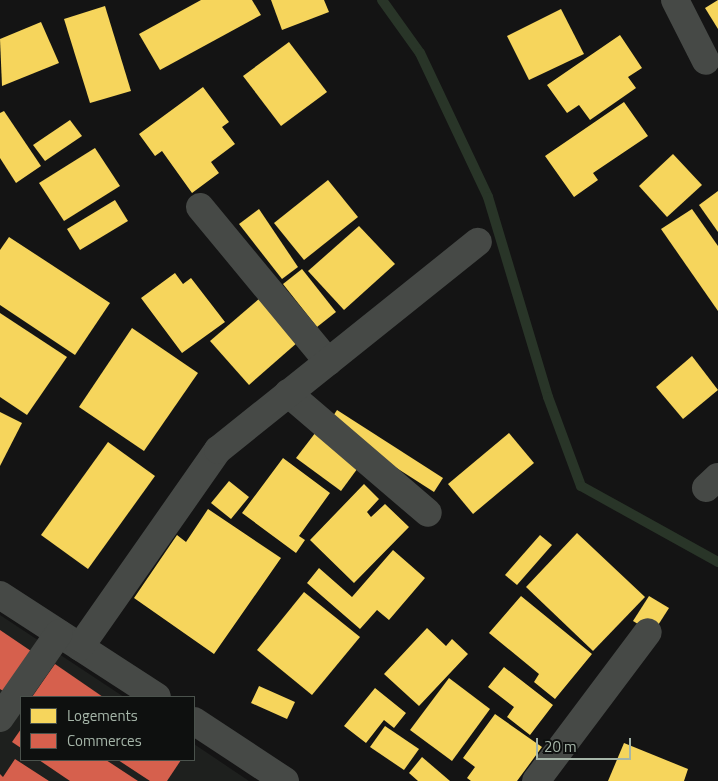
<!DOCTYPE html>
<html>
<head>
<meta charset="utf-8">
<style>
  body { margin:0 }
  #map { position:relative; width:718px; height:781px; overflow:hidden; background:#141414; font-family:"Titillium Web",sans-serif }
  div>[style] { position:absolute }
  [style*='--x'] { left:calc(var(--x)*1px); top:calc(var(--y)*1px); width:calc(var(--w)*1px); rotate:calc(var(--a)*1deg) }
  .built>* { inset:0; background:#1e201e }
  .homes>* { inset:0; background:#f6d55c }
  .shops>* { inset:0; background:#d6604d }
  .stream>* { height:10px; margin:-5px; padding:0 5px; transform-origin:5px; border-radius:5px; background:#293528 }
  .minor>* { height:28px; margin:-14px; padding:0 14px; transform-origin:14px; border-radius:14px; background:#464946 }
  span { translate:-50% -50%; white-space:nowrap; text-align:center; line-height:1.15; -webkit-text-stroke:5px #0e100f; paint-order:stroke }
  .legend { position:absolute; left:20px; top:696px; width:175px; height:65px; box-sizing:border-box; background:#0e100f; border:1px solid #4a524c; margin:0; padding:6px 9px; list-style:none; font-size:15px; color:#a5b5a8 }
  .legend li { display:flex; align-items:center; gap:10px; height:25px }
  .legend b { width:25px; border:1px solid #4a524c }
  .scale { position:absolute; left:536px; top:738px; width:95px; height:22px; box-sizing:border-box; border:2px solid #a5b5a8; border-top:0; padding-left:6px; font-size:15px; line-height:18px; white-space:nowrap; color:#a5b5a8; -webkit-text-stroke:4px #0e100f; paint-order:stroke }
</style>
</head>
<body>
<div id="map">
  <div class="built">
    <div style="clip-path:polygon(0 615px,124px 697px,21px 697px,21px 760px,194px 760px,194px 744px,249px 781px,0 781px)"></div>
  </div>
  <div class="homes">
    <div style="clip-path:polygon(201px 0,252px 0,261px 15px,160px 70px,139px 34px)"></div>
    <div style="clip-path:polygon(271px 0,324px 0,329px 12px,282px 30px)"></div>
    <div style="clip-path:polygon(718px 0,718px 29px,705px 8px)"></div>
    <div style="clip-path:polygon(105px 6px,131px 91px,90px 103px,64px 19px)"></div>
    <div style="clip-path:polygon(561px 9px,584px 54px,529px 80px,507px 36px)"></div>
    <div style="clip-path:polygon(41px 22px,59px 63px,2px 86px,0 39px)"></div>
    <div style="clip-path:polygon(620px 35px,642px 68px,628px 77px,636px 88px,590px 120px,579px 105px,567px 113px,547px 85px)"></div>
    <div style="clip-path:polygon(289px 42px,327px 92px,281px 126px,243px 76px)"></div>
    <div style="clip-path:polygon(203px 87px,229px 122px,222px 127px,235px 144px,211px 162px,219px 173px,192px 193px,162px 151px,155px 156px,139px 134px)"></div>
    <div style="clip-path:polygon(624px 102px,648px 136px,593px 173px,598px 180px,574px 197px,545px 156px)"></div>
    <div style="clip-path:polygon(4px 111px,41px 166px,16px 183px,0 158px,0 113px)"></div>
    <div style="clip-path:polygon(70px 120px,82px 136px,45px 161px,33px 145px)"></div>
    <div style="clip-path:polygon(95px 148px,120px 186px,64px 221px,39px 183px)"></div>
    <div style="clip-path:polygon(673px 154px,702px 185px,667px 217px,639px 186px)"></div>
    <div style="clip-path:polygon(328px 180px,358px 217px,304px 260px,274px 223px)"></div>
    <div style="clip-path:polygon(718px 191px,718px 232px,699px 205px)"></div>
    <div style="clip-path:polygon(115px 200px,128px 221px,80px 250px,67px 229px)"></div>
    <div style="clip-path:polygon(259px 209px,298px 267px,282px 279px,239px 224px)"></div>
    <div style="clip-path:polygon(692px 209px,718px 246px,718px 311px,661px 229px)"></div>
    <div style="clip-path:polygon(359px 226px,395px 264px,344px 310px,308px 271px)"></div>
    <div style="clip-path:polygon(9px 237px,110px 303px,75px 355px,0 305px,0 250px)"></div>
    <div style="clip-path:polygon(302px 269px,336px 312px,317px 327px,283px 284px)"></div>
    <div style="clip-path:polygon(175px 273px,183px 284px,191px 278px,225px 322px,182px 353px,141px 298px)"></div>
    <div style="clip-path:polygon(260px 298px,298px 342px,249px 385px,210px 341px)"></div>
    <div style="clip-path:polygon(0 313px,67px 357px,27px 415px,0 397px)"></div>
    <div style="clip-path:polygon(132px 328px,198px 373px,144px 451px,79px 407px)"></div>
    <div style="clip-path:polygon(692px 356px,718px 390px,683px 419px,656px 387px)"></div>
    <div style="clip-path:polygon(337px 410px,443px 478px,434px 492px,328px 424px)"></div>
    <div style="clip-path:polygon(0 412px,22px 423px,0 466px)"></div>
    <div style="clip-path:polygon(319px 428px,363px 461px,341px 491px,296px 458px)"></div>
    <div style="clip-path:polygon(509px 433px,534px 463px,473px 514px,448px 484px)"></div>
    <div style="clip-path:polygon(108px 442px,155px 476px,88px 569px,41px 535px)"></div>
    <div style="clip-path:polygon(283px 458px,330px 493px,299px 536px,305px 540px,296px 553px,242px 513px)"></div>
    <div style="clip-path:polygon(229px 481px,249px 497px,231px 519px,211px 503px)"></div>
    <div style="clip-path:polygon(364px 484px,379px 499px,367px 512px,371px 517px,385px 504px,409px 527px,354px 583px,310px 540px)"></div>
    <div style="clip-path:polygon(208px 509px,281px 558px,214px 654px,134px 598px,177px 535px,186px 542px)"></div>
    <div style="clip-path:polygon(577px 533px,645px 597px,593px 651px,526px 587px)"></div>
    <div style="clip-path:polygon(540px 535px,552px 545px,517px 585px,505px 575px)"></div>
    <div style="clip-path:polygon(393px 550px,425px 578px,389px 620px,377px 610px,360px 629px,307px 583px,319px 568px,352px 597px)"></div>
    <div style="clip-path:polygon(304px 592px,360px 637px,312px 695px,257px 650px)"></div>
    <div style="clip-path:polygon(521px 596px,592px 654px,555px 699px,534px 682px,539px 674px,489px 633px)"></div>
    <div style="clip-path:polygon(649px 596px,669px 608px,653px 633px,633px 621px)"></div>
    <div style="clip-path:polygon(427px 628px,446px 646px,452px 639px,468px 654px,419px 706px,384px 674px)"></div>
    <div style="clip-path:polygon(504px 667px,553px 705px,530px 735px,507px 717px,514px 707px,488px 687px)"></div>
    <div style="clip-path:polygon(449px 678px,490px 709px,452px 761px,410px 730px)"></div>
    <div style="clip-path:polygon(259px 686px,295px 702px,287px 719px,251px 703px)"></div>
    <div style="clip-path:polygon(375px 688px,406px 713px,394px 728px,384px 720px,366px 743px,344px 726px)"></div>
    <div style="clip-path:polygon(495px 714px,542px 747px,517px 781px,471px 781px,467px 778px,475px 767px,463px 758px)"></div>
    <div style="clip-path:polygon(385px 726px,419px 749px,404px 770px,370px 747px)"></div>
    <div style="clip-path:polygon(624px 743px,688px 769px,684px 781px,608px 781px)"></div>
    <div style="clip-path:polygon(422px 757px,450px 781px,418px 781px,409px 773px)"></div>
  </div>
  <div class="shops">
    <div style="clip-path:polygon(0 630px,31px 651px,3px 691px,0 689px)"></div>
    <div style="clip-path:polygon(55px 664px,103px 697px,32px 697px)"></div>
    <div style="clip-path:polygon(21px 729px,21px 748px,12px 742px)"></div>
    <div style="clip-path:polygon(15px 759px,49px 781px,0 781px,0 774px,3px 777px)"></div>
    <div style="clip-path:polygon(39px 760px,106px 760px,138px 781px,70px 781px)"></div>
    <div style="clip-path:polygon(118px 760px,181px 760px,167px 781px,150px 781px)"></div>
  </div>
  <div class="stream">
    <div style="--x:382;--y:0;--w:65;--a:54.4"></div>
    <div style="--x:420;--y:53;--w:159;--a:64.7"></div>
    <div style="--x:488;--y:197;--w:209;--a:73.3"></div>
    <div style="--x:548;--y:397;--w:95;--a:69.7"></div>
    <div style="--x:581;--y:486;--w:157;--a:29"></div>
  </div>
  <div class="minor">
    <div style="--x:675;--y:0;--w:68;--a:63.1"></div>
    <div style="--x:200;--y:207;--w:201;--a:50.4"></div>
    <div style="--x:288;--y:393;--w:184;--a:40.6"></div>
    <div style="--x:706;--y:488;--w:16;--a:-43"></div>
    <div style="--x:0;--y:595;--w:187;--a:33"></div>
    <div style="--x:80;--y:647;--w:241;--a:-55"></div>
    <div style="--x:218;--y:450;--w:333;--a:-38.7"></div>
    <div style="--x:0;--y:718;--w:103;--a:-55.2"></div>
    <div style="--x:194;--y:721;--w:109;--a:33.4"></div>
    <div style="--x:536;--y:781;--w:186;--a:-53.1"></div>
  </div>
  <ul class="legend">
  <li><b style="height:14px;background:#f6d55c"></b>Logements</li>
  <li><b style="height:14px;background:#d6604d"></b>Commerces</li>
  </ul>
  <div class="scale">20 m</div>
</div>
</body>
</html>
